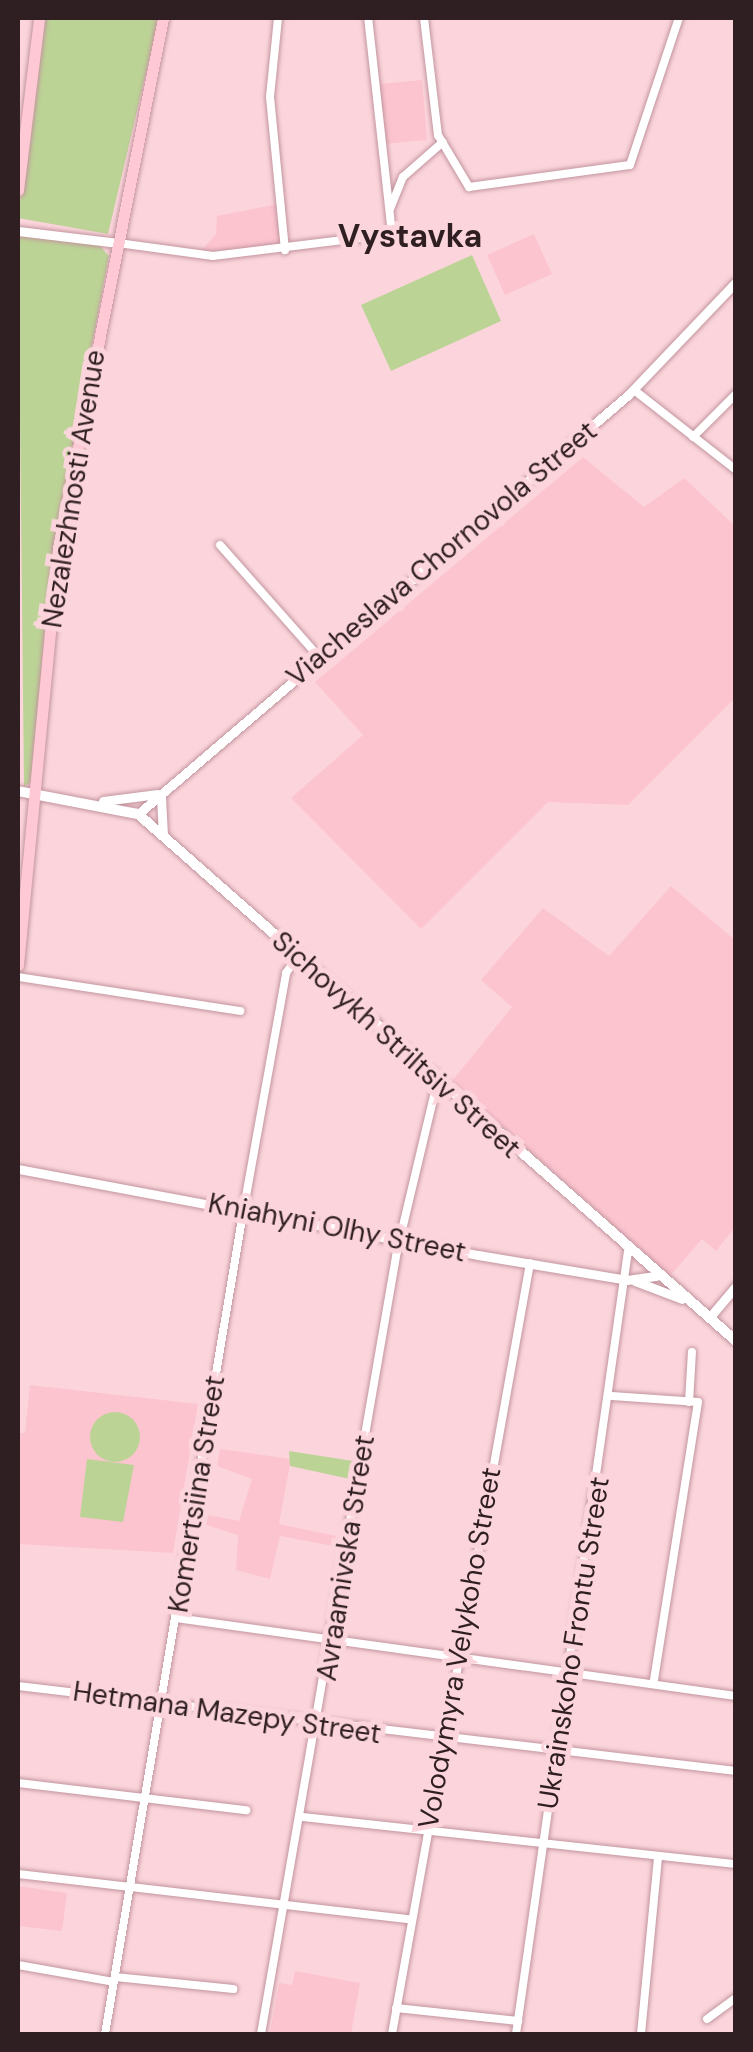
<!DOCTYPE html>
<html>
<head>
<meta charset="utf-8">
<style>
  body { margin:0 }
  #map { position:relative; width:753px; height:2052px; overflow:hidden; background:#fcd5dc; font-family:"DM Sans",sans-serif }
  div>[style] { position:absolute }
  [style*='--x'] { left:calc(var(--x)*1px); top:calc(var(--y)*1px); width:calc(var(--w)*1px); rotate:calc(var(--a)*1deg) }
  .built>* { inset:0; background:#fcc4cf }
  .green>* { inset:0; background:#bcd396 }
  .round { border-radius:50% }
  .roads { filter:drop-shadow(0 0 2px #c2959e) drop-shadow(0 0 2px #c2959e) }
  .minor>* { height:8px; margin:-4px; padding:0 4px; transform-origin:4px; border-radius:4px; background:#fff }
  .tertiary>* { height:9px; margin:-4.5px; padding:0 4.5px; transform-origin:4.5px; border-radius:4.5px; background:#fff }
  .secondary>* { height:10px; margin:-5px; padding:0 5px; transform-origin:5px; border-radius:5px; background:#fff }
  .primary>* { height:11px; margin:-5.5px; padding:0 5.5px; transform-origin:5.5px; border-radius:5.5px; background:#fec9d4 }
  span { translate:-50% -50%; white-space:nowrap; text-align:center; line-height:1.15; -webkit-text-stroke:10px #fcd5dc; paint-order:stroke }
  .street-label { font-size:28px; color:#301f22 }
  .quarter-label { font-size:32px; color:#301f22; font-weight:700 }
  .frame { position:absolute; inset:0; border:20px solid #301f22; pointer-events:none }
</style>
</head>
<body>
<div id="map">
  <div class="built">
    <div style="clip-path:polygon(422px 80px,427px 140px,385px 144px,380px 84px)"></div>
    <div style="clip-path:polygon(278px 204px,283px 247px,200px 252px,216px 234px,217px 216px)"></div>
    <div style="clip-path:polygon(534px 234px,552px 274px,505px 295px,487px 255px)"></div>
    <div style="clip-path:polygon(583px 457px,644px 507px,684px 478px,735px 526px,735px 698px,628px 805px,548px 802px,421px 929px,291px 798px,363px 735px,315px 682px)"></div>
    <div style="clip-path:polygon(671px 886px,735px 940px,735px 1227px,716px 1251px,702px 1239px,670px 1276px,452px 1081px,512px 1007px,481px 980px,543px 908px,609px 956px)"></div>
    <div style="clip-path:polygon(30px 1385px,198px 1404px,173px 1553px,18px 1544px,18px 1433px,25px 1433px)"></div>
    <div style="clip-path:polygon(220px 1449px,291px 1459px,279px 1524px,336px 1536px,333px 1546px,280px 1536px,270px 1579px,236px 1570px,238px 1535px,206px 1525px,208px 1515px,239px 1521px,252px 1479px,217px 1466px)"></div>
    <div style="clip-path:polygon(18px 1886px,67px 1893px,62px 1931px,18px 1926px)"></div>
    <div style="clip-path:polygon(295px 1971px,360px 1983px,351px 2034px,270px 2034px,279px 1983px,292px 1985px)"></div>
  </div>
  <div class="green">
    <div style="clip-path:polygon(42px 18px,159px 18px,108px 234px,18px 218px)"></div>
    <div style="clip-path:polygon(18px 235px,99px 245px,109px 256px,50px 566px,32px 781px,24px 787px)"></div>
    <div style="clip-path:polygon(472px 255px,501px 321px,391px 371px,361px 305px)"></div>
    <div class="round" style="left:90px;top:1412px;width:50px;height:50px"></div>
    <div style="clip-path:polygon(289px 1451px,353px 1461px,350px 1479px,290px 1466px)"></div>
    <div style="clip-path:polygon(87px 1459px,134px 1465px,123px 1522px,80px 1517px)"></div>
  </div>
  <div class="roads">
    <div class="minor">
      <div style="--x:278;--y:18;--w:79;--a:95.8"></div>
      <div style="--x:270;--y:97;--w:154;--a:84.4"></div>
      <div style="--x:424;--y:18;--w:118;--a:83.2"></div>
      <div style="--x:438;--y:135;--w:61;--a:59.2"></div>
      <div style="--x:469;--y:187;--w:162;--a:-7.8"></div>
      <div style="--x:630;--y:165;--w:155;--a:-71.6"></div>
      <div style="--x:390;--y:209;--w:35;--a:-68"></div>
      <div style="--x:403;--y:177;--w:53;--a:-41.2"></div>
      <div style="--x:118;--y:243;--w:96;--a:7.8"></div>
      <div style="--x:213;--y:256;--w:180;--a:-7"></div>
      <div style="--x:392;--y:234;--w:217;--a:-96.3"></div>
      <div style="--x:634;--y:390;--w:130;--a:38.1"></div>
      <div style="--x:693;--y:437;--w:61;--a:-45"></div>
      <div style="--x:220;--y:545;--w:151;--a:48.5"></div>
      <div style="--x:18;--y:977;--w:225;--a:8.7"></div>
      <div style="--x:612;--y:1396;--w:86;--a:4"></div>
      <div style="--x:698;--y:1402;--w:281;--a:99"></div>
      <div style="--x:689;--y:1402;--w:50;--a:-86.6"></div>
      <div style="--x:176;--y:1618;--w:565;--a:7.93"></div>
      <div style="--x:18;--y:1686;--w:723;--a:6.75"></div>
      <div style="--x:18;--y:1783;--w:230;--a:6.8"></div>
      <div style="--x:302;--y:1817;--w:437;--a:6.2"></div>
      <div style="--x:18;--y:1874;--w:394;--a:6.6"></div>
      <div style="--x:18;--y:1965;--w:97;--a:10"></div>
      <div style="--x:115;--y:1977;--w:119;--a:5.8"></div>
      <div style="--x:396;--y:2008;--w:123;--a:6.1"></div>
      <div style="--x:707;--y:2019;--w:36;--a:-36"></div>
      <div style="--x:105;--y:2034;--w:833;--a:-80.46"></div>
      <div style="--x:243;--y:1213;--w:244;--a:-79.8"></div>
      <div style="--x:286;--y:973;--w:19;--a:-54"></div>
      <div style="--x:261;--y:2034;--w:795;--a:-80.15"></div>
      <div style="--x:397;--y:1251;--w:173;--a:-76.6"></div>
      <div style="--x:392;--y:2034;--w:783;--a:-79.85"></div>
      <div style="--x:516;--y:2034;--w:791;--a:-81.86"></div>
      <div style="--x:641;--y:2034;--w:176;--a:-84.5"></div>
    </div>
    <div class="tertiary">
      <div style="--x:18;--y:231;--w:101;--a:6.8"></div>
      <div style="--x:161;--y:797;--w:36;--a:87"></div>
      <div style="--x:103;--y:801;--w:55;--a:-7.3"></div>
      <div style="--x:138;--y:814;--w:645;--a:-40.53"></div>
      <div style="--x:628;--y:395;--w:156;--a:-46.3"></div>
      <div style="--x:18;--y:1169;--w:468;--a:10.6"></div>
      <div style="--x:478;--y:1255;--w:151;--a:9.5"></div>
      <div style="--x:627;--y:1280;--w:30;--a:-8"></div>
      <div style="--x:635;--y:1281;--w:50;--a:21"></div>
      <div style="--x:709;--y:1318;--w:42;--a:-49.8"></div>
    </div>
    <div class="secondary">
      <div style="--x:18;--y:791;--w:122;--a:10.9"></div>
      <div style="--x:138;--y:814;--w:797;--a:41.39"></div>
    </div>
    <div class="primary">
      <div style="--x:18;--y:190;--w:173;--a:-83"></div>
      <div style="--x:18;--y:965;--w:419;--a:-84.5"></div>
      <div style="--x:58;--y:548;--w:540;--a:-78.79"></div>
    </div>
  </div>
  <div class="street-label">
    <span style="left:74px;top:489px;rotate:-81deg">Nezalezhnosti Avenue</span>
    <span style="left:442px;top:554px;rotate:-40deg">Viacheslava Chornovola Street</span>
    <span style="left:396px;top:1045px;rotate:42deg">Sichovykh Striltsiv Street</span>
    <span style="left:337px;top:1228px;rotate:11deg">Kniahyni Olhy Street</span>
    <span style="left:197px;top:1494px;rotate:-81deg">Komertsiina Street</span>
    <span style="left:346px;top:1558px;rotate:-81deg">Avraamivska Street</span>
    <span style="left:574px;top:1643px;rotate:-81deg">Ukrainskoho Frontu Street</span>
    <span style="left:460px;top:1648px;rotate:-80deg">Volodymyra Velykoho Street</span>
    <span style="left:227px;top:1713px;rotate:8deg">Hetmana Mazepy Street</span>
  </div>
  <div class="quarter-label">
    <span style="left:410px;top:236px">Vystavka</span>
  </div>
  <div class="frame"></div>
</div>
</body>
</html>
